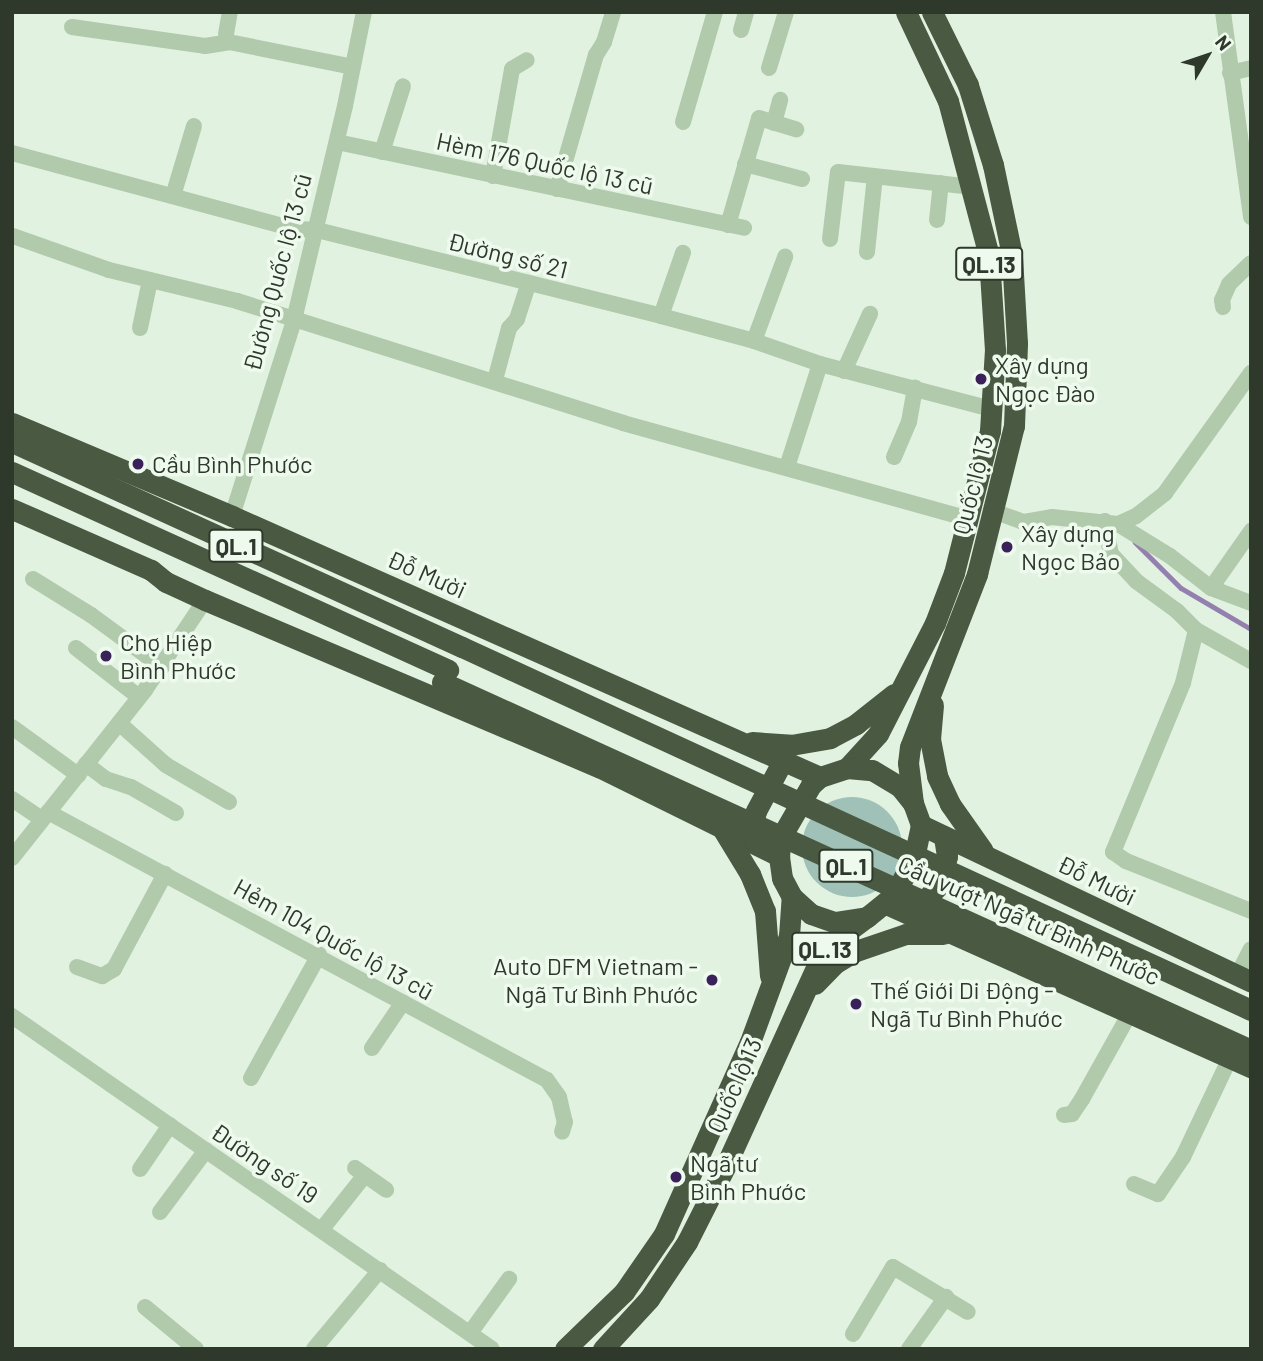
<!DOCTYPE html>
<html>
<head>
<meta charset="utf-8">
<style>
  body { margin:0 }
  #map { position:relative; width:1263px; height:1361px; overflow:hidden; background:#e2f2e0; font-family:Barlow,sans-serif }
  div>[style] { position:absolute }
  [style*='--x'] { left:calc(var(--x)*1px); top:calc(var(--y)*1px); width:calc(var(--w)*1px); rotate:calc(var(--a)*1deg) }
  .green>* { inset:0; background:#a0c1b8 }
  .round { border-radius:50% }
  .stream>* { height:4.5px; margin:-2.25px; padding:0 2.25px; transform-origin:2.25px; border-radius:2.25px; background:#9480af }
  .minor>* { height:16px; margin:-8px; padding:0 8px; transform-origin:8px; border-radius:8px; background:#b1caac }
  .highway>* { height:21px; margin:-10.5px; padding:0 10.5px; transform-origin:10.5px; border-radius:10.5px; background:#495942 }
  .highway-bridge>* { height:21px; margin:-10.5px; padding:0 10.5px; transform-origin:10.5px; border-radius:10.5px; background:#495942 }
  .dots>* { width:19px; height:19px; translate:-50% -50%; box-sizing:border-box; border:4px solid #eefaed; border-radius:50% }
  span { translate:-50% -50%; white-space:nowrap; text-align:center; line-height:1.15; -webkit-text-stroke:7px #eefaed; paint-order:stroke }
  .shield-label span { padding:2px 5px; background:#eefaed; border:2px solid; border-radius:5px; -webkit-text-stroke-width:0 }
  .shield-label { font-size:23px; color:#2f392b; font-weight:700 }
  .street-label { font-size:24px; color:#2f392b }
  .poi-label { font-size:24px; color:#2f392b }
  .left { translate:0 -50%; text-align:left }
  .right { translate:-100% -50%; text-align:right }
  .frame { position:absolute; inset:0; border:14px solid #2f392b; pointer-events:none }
  .north { position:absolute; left:1172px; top:21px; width:70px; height:70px; -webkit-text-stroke:5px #eefaed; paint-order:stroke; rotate:51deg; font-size:19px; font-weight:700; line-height:28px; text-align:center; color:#2f392b }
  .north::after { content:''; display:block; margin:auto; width:24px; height:32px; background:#2f392b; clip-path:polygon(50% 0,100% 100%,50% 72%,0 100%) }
</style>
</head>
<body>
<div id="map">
  <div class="green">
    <div class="round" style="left:802px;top:797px;width:100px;height:100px"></div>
  </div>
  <div class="stream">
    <div style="--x:1135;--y:542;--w:65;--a:45"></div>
    <div style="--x:1181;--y:588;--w:81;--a:30.4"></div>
  </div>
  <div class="minor">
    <div style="--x:1223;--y:12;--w:207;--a:82.2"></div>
    <div style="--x:72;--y:27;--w:134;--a:8.1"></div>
    <div style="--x:205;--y:46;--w:24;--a:-9"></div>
    <div style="--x:229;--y:42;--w:126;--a:11.4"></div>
    <div style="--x:741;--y:30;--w:19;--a:-74"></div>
    <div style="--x:226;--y:34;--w:22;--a:-80"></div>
    <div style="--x:769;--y:68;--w:59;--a:-73.1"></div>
    <div style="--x:1230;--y:73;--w:22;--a:-13"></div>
    <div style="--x:683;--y:122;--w:115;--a:-73.8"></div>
    <div style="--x:774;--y:123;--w:24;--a:-75"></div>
    <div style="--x:337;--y:142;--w:416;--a:11.9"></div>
    <div style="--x:382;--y:152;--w:69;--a:-72.3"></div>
    <div style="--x:12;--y:153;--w:291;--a:15.1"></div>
    <div style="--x:293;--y:229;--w:24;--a:2"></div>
    <div style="--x:317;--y:230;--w:355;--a:14"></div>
    <div style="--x:661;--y:316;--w:96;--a:15"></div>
    <div style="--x:754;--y:341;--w:70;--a:19.2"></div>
    <div style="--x:820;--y:364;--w:177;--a:14.7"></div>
    <div style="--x:745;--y:164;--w:59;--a:14.7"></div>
    <div style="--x:493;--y:176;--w:109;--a:-79.9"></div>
    <div style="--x:512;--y:69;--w:17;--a:-31"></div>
    <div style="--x:557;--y:189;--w:140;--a:-73.8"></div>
    <div style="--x:596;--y:55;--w:15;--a:-58"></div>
    <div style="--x:604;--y:42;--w:31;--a:-73"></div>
    <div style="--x:173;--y:196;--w:73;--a:-73.3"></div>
    <div style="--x:937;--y:220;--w:37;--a:-84"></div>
    <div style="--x:728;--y:225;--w:111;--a:-73.8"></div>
    <div style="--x:759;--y:118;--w:39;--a:17"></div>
    <div style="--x:13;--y:236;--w:102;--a:19.5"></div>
    <div style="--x:109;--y:270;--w:132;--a:13.6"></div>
    <div style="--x:237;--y:301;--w:405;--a:17.5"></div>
    <div style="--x:623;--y:423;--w:358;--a:15.5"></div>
    <div style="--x:830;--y:239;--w:67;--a:-83.2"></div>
    <div style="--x:838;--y:172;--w:135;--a:6.4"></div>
    <div style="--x:867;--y:252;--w:76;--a:-84"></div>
    <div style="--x:1223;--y:307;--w:7;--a:-98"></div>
    <div style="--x:1222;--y:300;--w:17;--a:-66"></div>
    <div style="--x:1229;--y:284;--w:30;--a:-44"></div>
    <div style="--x:661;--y:316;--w:67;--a:-70.8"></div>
    <div style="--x:140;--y:328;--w:49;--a:-78.2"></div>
    <div style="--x:754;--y:341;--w:90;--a:-69.7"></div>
    <div style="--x:844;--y:371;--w:63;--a:-65.5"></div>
    <div style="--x:495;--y:380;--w:54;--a:-74.9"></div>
    <div style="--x:509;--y:328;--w:12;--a:-48"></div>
    <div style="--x:517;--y:319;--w:38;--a:-72"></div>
    <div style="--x:894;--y:457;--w:38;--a:-67"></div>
    <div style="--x:909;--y:422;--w:35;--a:-80"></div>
    <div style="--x:787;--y:467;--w:108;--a:-72.2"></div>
    <div style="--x:993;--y:511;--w:33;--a:20"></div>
    <div style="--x:1024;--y:522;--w:28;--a:-10"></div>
    <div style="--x:1052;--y:517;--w:66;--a:6.1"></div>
    <div style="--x:1118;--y:524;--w:61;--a:31.6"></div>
    <div style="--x:1170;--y:556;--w:52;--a:38"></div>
    <div style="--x:1211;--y:588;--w:43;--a:20.6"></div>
    <div style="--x:232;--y:516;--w:206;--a:-72.4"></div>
    <div style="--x:294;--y:320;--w:220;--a:-76.6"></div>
    <div style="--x:345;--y:106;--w:96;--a:-78.6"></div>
    <div style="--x:1105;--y:521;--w:34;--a:80"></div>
    <div style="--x:1111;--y:554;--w:37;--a:47"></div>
    <div style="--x:1136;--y:581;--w:51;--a:36.2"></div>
    <div style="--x:1177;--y:611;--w:27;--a:45"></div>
    <div style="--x:1196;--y:630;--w:63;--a:29.4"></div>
    <div style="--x:1118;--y:524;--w:20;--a:-24"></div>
    <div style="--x:1136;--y:516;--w:37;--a:-38"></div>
    <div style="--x:1165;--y:493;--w:148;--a:-54.4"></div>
    <div style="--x:33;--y:579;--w:68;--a:31.8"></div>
    <div style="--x:91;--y:615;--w:88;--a:36.2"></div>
    <div style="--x:1211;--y:588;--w:70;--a:-54.9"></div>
    <div style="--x:1196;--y:630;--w:55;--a:103.8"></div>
    <div style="--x:1183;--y:683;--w:183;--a:112.5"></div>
    <div style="--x:1113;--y:852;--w:16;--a:35"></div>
    <div style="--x:1126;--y:861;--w:135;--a:21.8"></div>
    <div style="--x:76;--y:648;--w:80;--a:37.9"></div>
    <div style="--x:119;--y:723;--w:63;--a:41.8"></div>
    <div style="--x:166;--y:765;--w:73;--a:30.4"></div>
    <div style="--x:12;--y:727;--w:82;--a:36"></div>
    <div style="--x:86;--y:764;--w:25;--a:37"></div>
    <div style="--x:106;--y:779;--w:26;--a:18"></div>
    <div style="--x:131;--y:787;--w:52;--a:30"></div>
    <div style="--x:12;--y:799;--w:36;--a:34"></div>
    <div style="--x:48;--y:812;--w:566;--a:28.24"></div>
    <div style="--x:547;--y:1080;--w:21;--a:55"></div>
    <div style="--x:559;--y:1097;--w:26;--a:77"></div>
    <div style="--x:565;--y:1122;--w:10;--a:107"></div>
    <div style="--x:12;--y:858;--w:214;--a:-51.6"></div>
    <div style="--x:145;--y:690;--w:108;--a:-56.3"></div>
    <div style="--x:77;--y:967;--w:27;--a:20"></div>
    <div style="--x:102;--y:976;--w:14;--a:-30"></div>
    <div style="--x:114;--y:969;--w:108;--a:-61.8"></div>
    <div style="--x:1237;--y:976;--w:30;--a:-63"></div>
    <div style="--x:12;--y:1016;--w:584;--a:34.75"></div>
    <div style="--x:372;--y:1048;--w:55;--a:-56"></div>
    <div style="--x:251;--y:1078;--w:141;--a:-61.1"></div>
    <div style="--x:1064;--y:1115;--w:8;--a:-7"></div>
    <div style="--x:1072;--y:1114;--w:18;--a:-56"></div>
    <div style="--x:1082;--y:1099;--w:98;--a:-60.8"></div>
    <div style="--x:355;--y:1168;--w:38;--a:35"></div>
    <div style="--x:140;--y:1169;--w:53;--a:-55.7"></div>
    <div style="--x:1134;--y:1184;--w:26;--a:23"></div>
    <div style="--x:1158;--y:1194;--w:45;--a:-56"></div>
    <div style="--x:1183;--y:1157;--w:110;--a:-64.6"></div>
    <div style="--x:160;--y:1212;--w:77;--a:-53.4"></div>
    <div style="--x:322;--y:1229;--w:69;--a:-51.5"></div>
    <div style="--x:145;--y:1307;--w:66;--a:39.5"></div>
    <div style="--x:470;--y:1333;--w:67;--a:-54.2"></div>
    <div style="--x:853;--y:1334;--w:78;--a:-59.2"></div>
    <div style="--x:893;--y:1267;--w:87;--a:31"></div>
    <div style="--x:314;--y:1349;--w:103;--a:-50.1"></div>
    <div style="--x:909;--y:1349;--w:64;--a:-54.6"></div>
  </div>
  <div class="highway">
    <div style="--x:12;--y:423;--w:239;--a:22.9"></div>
    <div style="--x:232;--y:516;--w:643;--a:23.94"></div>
    <div style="--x:12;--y:442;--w:494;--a:24.5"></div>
    <div style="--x:12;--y:472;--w:479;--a:24.4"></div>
    <div style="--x:12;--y:509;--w:152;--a:23.7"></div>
    <div style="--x:151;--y:570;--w:19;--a:39"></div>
    <div style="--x:166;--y:582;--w:43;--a:24.8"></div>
    <div style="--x:205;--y:600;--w:428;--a:23"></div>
    <div style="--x:599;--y:767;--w:201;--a:26.3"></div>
    <div style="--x:933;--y:705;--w:34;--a:95"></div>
    <div style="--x:930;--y:739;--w:38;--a:79"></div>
    <div style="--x:937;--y:776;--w:31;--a:65"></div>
    <div style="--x:950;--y:804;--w:57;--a:54.9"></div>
    <div style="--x:752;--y:742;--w:39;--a:4"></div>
    <div style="--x:791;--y:745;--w:40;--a:-10"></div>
    <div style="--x:830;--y:738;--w:30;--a:-28"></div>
    <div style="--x:856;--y:724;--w:48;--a:-38.3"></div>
    <div style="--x:847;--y:768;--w:46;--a:-47.6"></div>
    <div style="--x:878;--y:734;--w:125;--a:-62.8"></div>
    <div style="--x:935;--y:623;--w:53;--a:-69.2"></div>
    <div style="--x:954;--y:573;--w:146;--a:-75.8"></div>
    <div style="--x:990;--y:431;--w:81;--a:-86.5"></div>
    <div style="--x:995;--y:350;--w:94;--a:-93.7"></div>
    <div style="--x:989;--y:256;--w:160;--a:-104.8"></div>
    <div style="--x:948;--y:101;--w:98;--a:-115.3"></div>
    <div style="--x:847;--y:768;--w:25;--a:5"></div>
    <div style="--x:872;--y:770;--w:33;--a:31"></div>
    <div style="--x:900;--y:787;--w:21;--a:51"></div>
    <div style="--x:913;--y:803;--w:23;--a:70"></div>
    <div style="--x:921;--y:825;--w:35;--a:102"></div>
    <div style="--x:914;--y:859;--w:43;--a:119.6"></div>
    <div style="--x:893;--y:896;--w:33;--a:141"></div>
    <div style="--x:867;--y:917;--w:33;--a:171"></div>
    <div style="--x:834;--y:922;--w:24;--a:-161"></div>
    <div style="--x:811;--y:914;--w:25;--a:-138"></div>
    <div style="--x:792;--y:897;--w:21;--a:-118"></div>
    <div style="--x:782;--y:878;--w:22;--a:-98"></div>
    <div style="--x:779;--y:856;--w:19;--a:-84"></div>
    <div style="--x:781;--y:837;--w:60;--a:-60"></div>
    <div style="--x:811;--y:785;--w:12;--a:-42"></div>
    <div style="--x:820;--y:777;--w:28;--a:-18"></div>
    <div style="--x:913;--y:803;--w:40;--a:-97.1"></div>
    <div style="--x:908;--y:763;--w:16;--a:-83"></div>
    <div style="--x:910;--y:747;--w:186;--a:-68.8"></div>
    <div style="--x:977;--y:574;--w:153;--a:-76"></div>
    <div style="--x:1014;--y:426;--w:83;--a:-87.9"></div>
    <div style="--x:1017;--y:343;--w:88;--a:-93.3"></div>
    <div style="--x:1012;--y:255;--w:92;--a:-101.9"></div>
    <div style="--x:993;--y:165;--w:84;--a:-107.4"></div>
    <div style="--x:968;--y:85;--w:81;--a:-116.3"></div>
    <div style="--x:921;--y:825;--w:365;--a:25.4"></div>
    <div style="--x:722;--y:828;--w:54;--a:58.7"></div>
    <div style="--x:750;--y:874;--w:40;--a:68"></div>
    <div style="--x:765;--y:911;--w:65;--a:85.6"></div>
    <div style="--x:756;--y:842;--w:18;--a:-99"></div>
    <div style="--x:753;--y:824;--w:13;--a:-77"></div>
    <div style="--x:756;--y:811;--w:55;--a:-62"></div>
    <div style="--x:886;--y:904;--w:400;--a:24.1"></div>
    <div style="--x:913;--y:913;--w:37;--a:-47"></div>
    <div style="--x:938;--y:886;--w:31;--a:-73"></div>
    <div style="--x:947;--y:856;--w:20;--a:-99"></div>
    <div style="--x:815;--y:984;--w:28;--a:-46"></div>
    <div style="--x:834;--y:964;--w:26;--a:-31"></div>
    <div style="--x:856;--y:951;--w:53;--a:-18.8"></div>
    <div style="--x:906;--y:934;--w:37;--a:0"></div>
    <div style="--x:565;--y:1349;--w:82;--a:-44"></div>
    <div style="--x:624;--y:1292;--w:70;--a:-55.4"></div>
    <div style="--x:664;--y:1234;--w:210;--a:-65.9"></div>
    <div style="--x:750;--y:1042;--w:113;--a:-69.8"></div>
    <div style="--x:789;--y:936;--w:39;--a:-86"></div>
    <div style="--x:603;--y:1349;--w:68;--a:-47.4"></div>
    <div style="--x:649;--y:1299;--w:69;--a:-56.3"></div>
    <div style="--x:687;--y:1242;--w:86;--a:-63.1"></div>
    <div style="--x:726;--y:1165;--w:239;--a:-65.5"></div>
    <div style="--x:825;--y:948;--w:52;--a:-36.4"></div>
  </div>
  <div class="highway-bridge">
    <div style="--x:462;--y:647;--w:868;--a:24.71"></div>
    <div style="--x:442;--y:682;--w:889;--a:24.46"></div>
  </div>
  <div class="dots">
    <div style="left:981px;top:379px;background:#3a2159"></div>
    <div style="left:138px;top:464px;background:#3a2159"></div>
    <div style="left:1007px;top:547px;background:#3a2159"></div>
    <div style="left:106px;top:656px;background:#3a2159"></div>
    <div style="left:712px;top:980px;background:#3a2159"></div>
    <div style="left:856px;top:1004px;background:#3a2159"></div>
    <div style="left:676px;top:1177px;background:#3a2159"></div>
  </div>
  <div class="shield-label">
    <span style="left:989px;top:264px">QL.13</span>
    <span style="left:236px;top:546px">QL.1</span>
    <span style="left:846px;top:866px">QL.1</span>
    <span style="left:825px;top:949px">QL.13</span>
  </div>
  <div class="street-label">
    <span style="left:545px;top:163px;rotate:12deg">Hèm 176 Quốc lộ 13 cũ</span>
    <span style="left:508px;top:255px;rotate:14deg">Đường số 21</span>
    <span style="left:277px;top:272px;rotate:-75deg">Đường Quốc lộ 13 cũ</span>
    <span style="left:972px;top:485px;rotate:-76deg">Quốc lộ 13</span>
    <span style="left:427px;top:574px;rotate:24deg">Đỗ Mười</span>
    <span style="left:1097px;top:880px;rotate:26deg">Đỗ Mười</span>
    <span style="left:1029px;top:920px;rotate:24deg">Cầu vượt Ngã tư Bình Phước</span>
    <span style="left:334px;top:939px;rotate:29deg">Hẻm 104 Quốc lộ 13 cũ</span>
    <span style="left:734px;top:1085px;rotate:-66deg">Quốc lộ 13</span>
    <span style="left:265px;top:1163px;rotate:34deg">Đường số 19</span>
  </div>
  <div class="poi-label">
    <span class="left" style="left:995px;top:379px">Xây dựng<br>Ngọc Đào</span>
    <span class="left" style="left:152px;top:464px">Cầu Bình Phước</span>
    <span class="left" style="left:1021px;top:547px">Xây dựng<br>Ngọc Bảo</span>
    <span class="left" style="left:120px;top:656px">Chợ Hiệp<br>Bình Phước</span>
    <span class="right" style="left:698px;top:980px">Auto DFM Vietnam -<br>Ngã Tư Bình Phước</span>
    <span class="left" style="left:870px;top:1004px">Thế Giới Di Động -<br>Ngã Tư Bình Phước</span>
    <span class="left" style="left:690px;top:1177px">Ngã tư<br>Bình Phước</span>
  </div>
  <div class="frame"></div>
  <div class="north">N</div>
</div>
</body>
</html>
